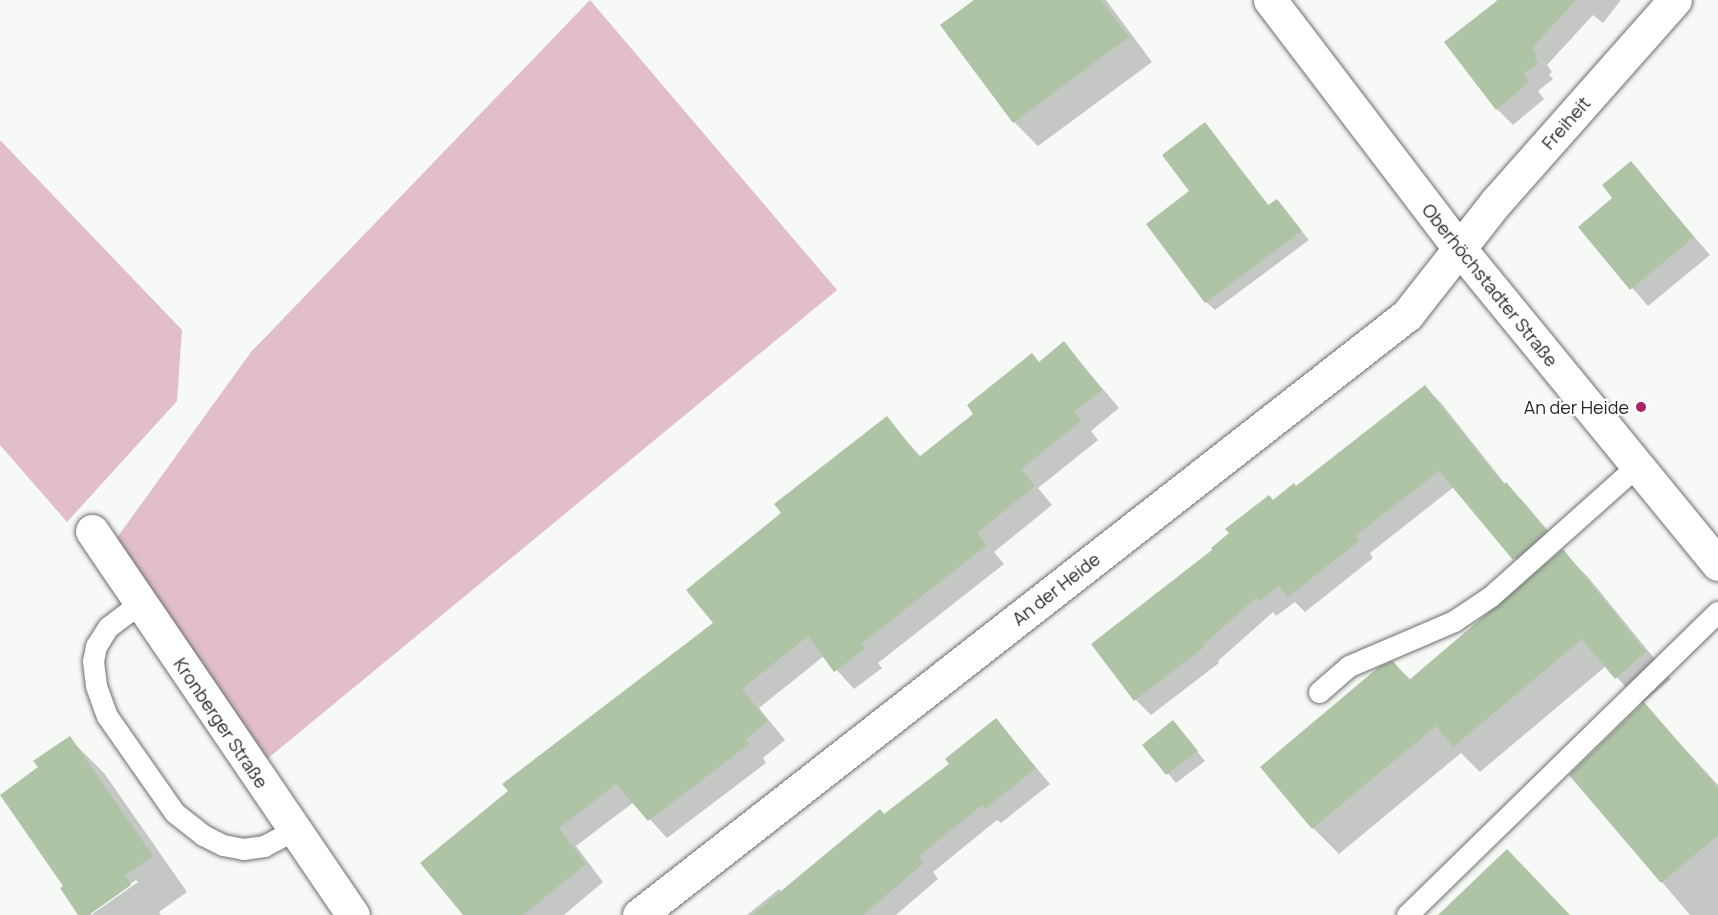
<!DOCTYPE html>
<html>
<head>
<meta charset="utf-8">
<style>
  body { margin:0 }
  #map { position:relative; width:1718px; height:915px; overflow:hidden; background:#f7f9f6; font-family:Manrope,sans-serif }
  div>[style] { position:absolute }
  [style*='--x'] { left:calc(var(--x)*1px); top:calc(var(--y)*1px); width:calc(var(--w)*1px); rotate:calc(var(--a)*1deg) }
  .green>* { inset:0; background:#e1beca }
  .shadow>* { inset:0; background:#0003 }
  .building>* { inset:0; background:#aec4a5 }
  .roads { filter:drop-shadow(0 0 2px #6d6f6c) drop-shadow(0 0 2px #6d6f6c) }
  .lane>* { height:21px; margin:-10.5px; padding:0 10.5px; transform-origin:10.5px; border-radius:10.5px; background:#fff }
  .street>* { height:33px; margin:-16.5px; padding:0 16.5px; transform-origin:16.5px; border-radius:16.5px; background:#fff }
  .secondary>* { height:33px; margin:-16.5px; padding:0 16.5px; transform-origin:16.5px; border-radius:16.5px; background:#fff }
  .dots>* { width:16px; height:16px; translate:-50% -50%; box-sizing:border-box; border:3px solid #fff; border-radius:50% }
  span { translate:-50% -50%; white-space:nowrap; text-align:center; line-height:1.15; -webkit-text-stroke:4.5px #fff; paint-order:stroke }
  .street-label { font-size:18px; color:#252524 }
  .poi-label { font-size:18px; color:#252524 }
  .right { translate:-100% -50%; text-align:right }
</style>
</head>
<body>
<div id="map">
  <div class="green">
    <div style="clip-path:polygon(590px 0,837px 290px,267px 759px,116px 539px,251px 352px)"></div>
    <div style="clip-path:polygon(0 140px,182px 330px,177px 401px,67px 522px,0 445px)"></div>
  </div>
  <div class="shadow">
    <div style="clip-path:polygon(977px 0,1106px 0,1152px 62px,1038px 146px,1014px 122px,943px 26px)"></div>
    <div style="clip-path:polygon(1496px 0,1621px 0,1603px 23px,1593px 15px,1547px 65px,1552px 72px,1549px 75px,1553px 79px,1538px 91px,1544px 99px,1513px 125px,1497px 109px,1446px 43px,1498px 2px)"></div>
    <div style="clip-path:polygon(1205px 124px,1269px 206px,1277px 201px,1309px 240px,1215px 310px,1206px 302px,1191px 192px)"></div>
    <div style="clip-path:polygon(1631px 163px,1710px 255px,1648px 306px,1580px 228px,1614px 199px)"></div>
    <div style="clip-path:polygon(1064px 343px,1119px 408px,1091px 431px,1098px 440px,1038px 488px,1052px 505px,994px 552px,1004px 564px,878px 663px,882px 668px,854px 689px,824px 656px,759px 708px,785px 740px,763px 758px,766px 763px,667px 838px,634px 802px,576px 846px,603px 882px,564px 915px,465px 915px,715px 624px,783px 513px,886px 418px,921px 457px)"></div>
    <div style="clip-path:polygon(1425px 387px,1441px 403px,1506px 485px,1522px 500px,1561px 546px,1529px 574px,1454px 487px,1370px 553px,1373px 558px,1305px 612px,1295px 602px,1276px 616px,1273px 612px,1218px 661px,1219px 663px,1151px 715px,1136px 700px,1215px 550px,1273px 501px,1297px 488px)"></div>
    <div style="clip-path:polygon(1562px 551px,1588px 577px,1671px 679px,1643px 703px,1718px 785px,1718px 915px,1690px 915px,1571px 775px,1643px 705px,1606px 666px,1480px 772px,1461px 753px,1339px 854px,1313px 828px,1263px 767px,1393px 663px,1411px 680px)"></div>
    <div style="clip-path:polygon(996px 720px,1050px 784px,1001px 823px,997px 820px,933px 872px,938px 879px,896px 915px,747px 915px,779px 889px,782px 892px,951px 765px)"></div>
    <div style="clip-path:polygon(1173px 722px,1205px 761px,1176px 783px,1144px 745px)"></div>
    <div style="clip-path:polygon(69px 738px,104px 773px,187px 892px,159px 912px,161px 915px,91px 915px,138px 882px,136px 880px,91px 912px,91px 915px,80px 915px,65px 886px,40px 768px)"></div>
  </div>
  <div class="building">
    <div style="clip-path:polygon(974px 0,1101px 0,1129px 37px,1013px 123px,940px 25px)"></div>
    <div style="clip-path:polygon(1498px 0,1576px 0,1532px 48px,1537px 56px,1534px 58px,1538px 63px,1523px 74px,1529px 82px,1496px 110px,1444px 42px)"></div>
    <div style="clip-path:polygon(1205px 122px,1268px 205px,1277px 199px,1302px 231px,1205px 303px,1146px 224px,1189px 191px,1162px 155px)"></div>
    <div style="clip-path:polygon(1631px 161px,1694px 237px,1630px 290px,1578px 227px,1612px 198px,1602px 185px)"></div>
    <div style="clip-path:polygon(1064px 341px,1102px 390px,1074px 412px,1081px 421px,1021px 469px,1035px 486px,977px 533px,987px 545px,861px 644px,865px 649px,834px 672px,808px 636px,742px 689px,768px 721px,746px 739px,749px 744px,648px 821px,616px 784px,559px 828px,586px 864px,523px 915px,463px 915px,420px 863px,508px 791px,502px 784px,713px 623px,686px 590px,781px 513px,774px 504px,887px 416px,919px 457px,973px 414px,967px 405px,1032px 353px,1039px 362px)"></div>
    <div style="clip-path:polygon(1425px 385px,1504px 485px,1506px 482px,1546px 530px,1513px 560px,1439px 471px,1355px 536px,1359px 541px,1288px 597px,1279px 586px,1260px 601px,1257px 597px,1203px 645px,1204px 647px,1134px 701px,1091px 644px,1212px 550px,1211px 548px,1229px 533px,1225px 529px,1269px 495px,1273px 500px,1294px 483px,1296px 486px)"></div>
    <div style="clip-path:polygon(1563px 549px,1646px 652px,1615px 679px,1582px 639px,1453px 747px,1436px 726px,1312px 829px,1260px 767px,1380px 666px,1393px 661px,1409px 680px)"></div>
    <div style="clip-path:polygon(1644px 702px,1718px 788px,1718px 835px,1661px 883px,1569px 775px)"></div>
    <div style="clip-path:polygon(996px 718px,1036px 768px,985px 809px,982px 805px,919px 856px,924px 863px,863px 915px,752px 915px,880px 809px,884px 814px,949px 764px,945px 759px)"></div>
    <div style="clip-path:polygon(1173px 720px,1198px 751px,1166px 775px,1142px 745px)"></div>
    <div style="clip-path:polygon(70px 736px,153px 856px,125px 876px,131px 885px,89px 915px,78px 915px,60px 888px,63px 886px,0 795px,38px 767px,33px 761px)"></div>
    <div style="clip-path:polygon(1507px 849px,1570px 915px,1438px 915px)"></div>
  </div>
  <div class="roads">
    <div class="lane">
      <div style="--x:140;--y:603;--w:40;--a:143"></div>
      <div style="--x:108;--y:627;--w:22;--a:122"></div>
      <div style="--x:96;--y:646;--w:15;--a:101"></div>
      <div style="--x:93;--y:661;--w:25;--a:83"></div>
      <div style="--x:96;--y:686;--w:32;--a:70"></div>
      <div style="--x:107;--y:716;--w:118;--a:55"></div>
      <div style="--x:175;--y:813;--w:36;--a:38"></div>
      <div style="--x:203;--y:835;--w:22;--a:27"></div>
      <div style="--x:223;--y:845;--w:20;--a:11"></div>
      <div style="--x:243;--y:849;--w:21;--a:-8"></div>
      <div style="--x:264;--y:846;--w:34;--a:-28"></div>
      <div style="--x:1319;--y:692;--w:40;--a:-41"></div>
      <div style="--x:1349;--y:666;--w:114;--a:-23.2"></div>
      <div style="--x:1454;--y:621;--w:45;--a:-34"></div>
      <div style="--x:1491;--y:596;--w:194;--a:-41.7"></div>
      <div style="--x:1407;--y:915;--w:434;--a:-44.3"></div>
    </div>
    <div class="street">
      <div style="--x:92;--y:531;--w:464;--a:55.8"></div>
      <div style="--x:639;--y:915;--w:975;--a:-38"></div>
      <div style="--x:1407;--y:315;--w:144;--a:-51.8"></div>
      <div style="--x:1496;--y:202;--w:270;--a:-48.5"></div>
    </div>
    <div class="secondary">
      <div style="--x:1270;--y:0;--w:313;--a:52.7"></div>
      <div style="--x:1460;--y:249;--w:407;--a:50.7"></div>
    </div>
  </div>
  <div class="dots">
    <div style="left:1641px;top:407px;background:#ac2468"></div>
  </div>
  <div class="street-label">
    <span style="left:1566px;top:123px;rotate:-49deg">Freiheit</span>
    <span style="left:1490px;top:285px;rotate:51deg">Oberhöchstadter Straße</span>
    <span style="left:1056px;top:589px;rotate:-38deg">An der Heide</span>
    <span style="left:221px;top:723px;rotate:56deg">Kronberger Straße</span>
  </div>
  <div class="poi-label">
    <span class="right" style="left:1629px;top:407px">An der Heide</span>
  </div>
</div>
</body>
</html>
